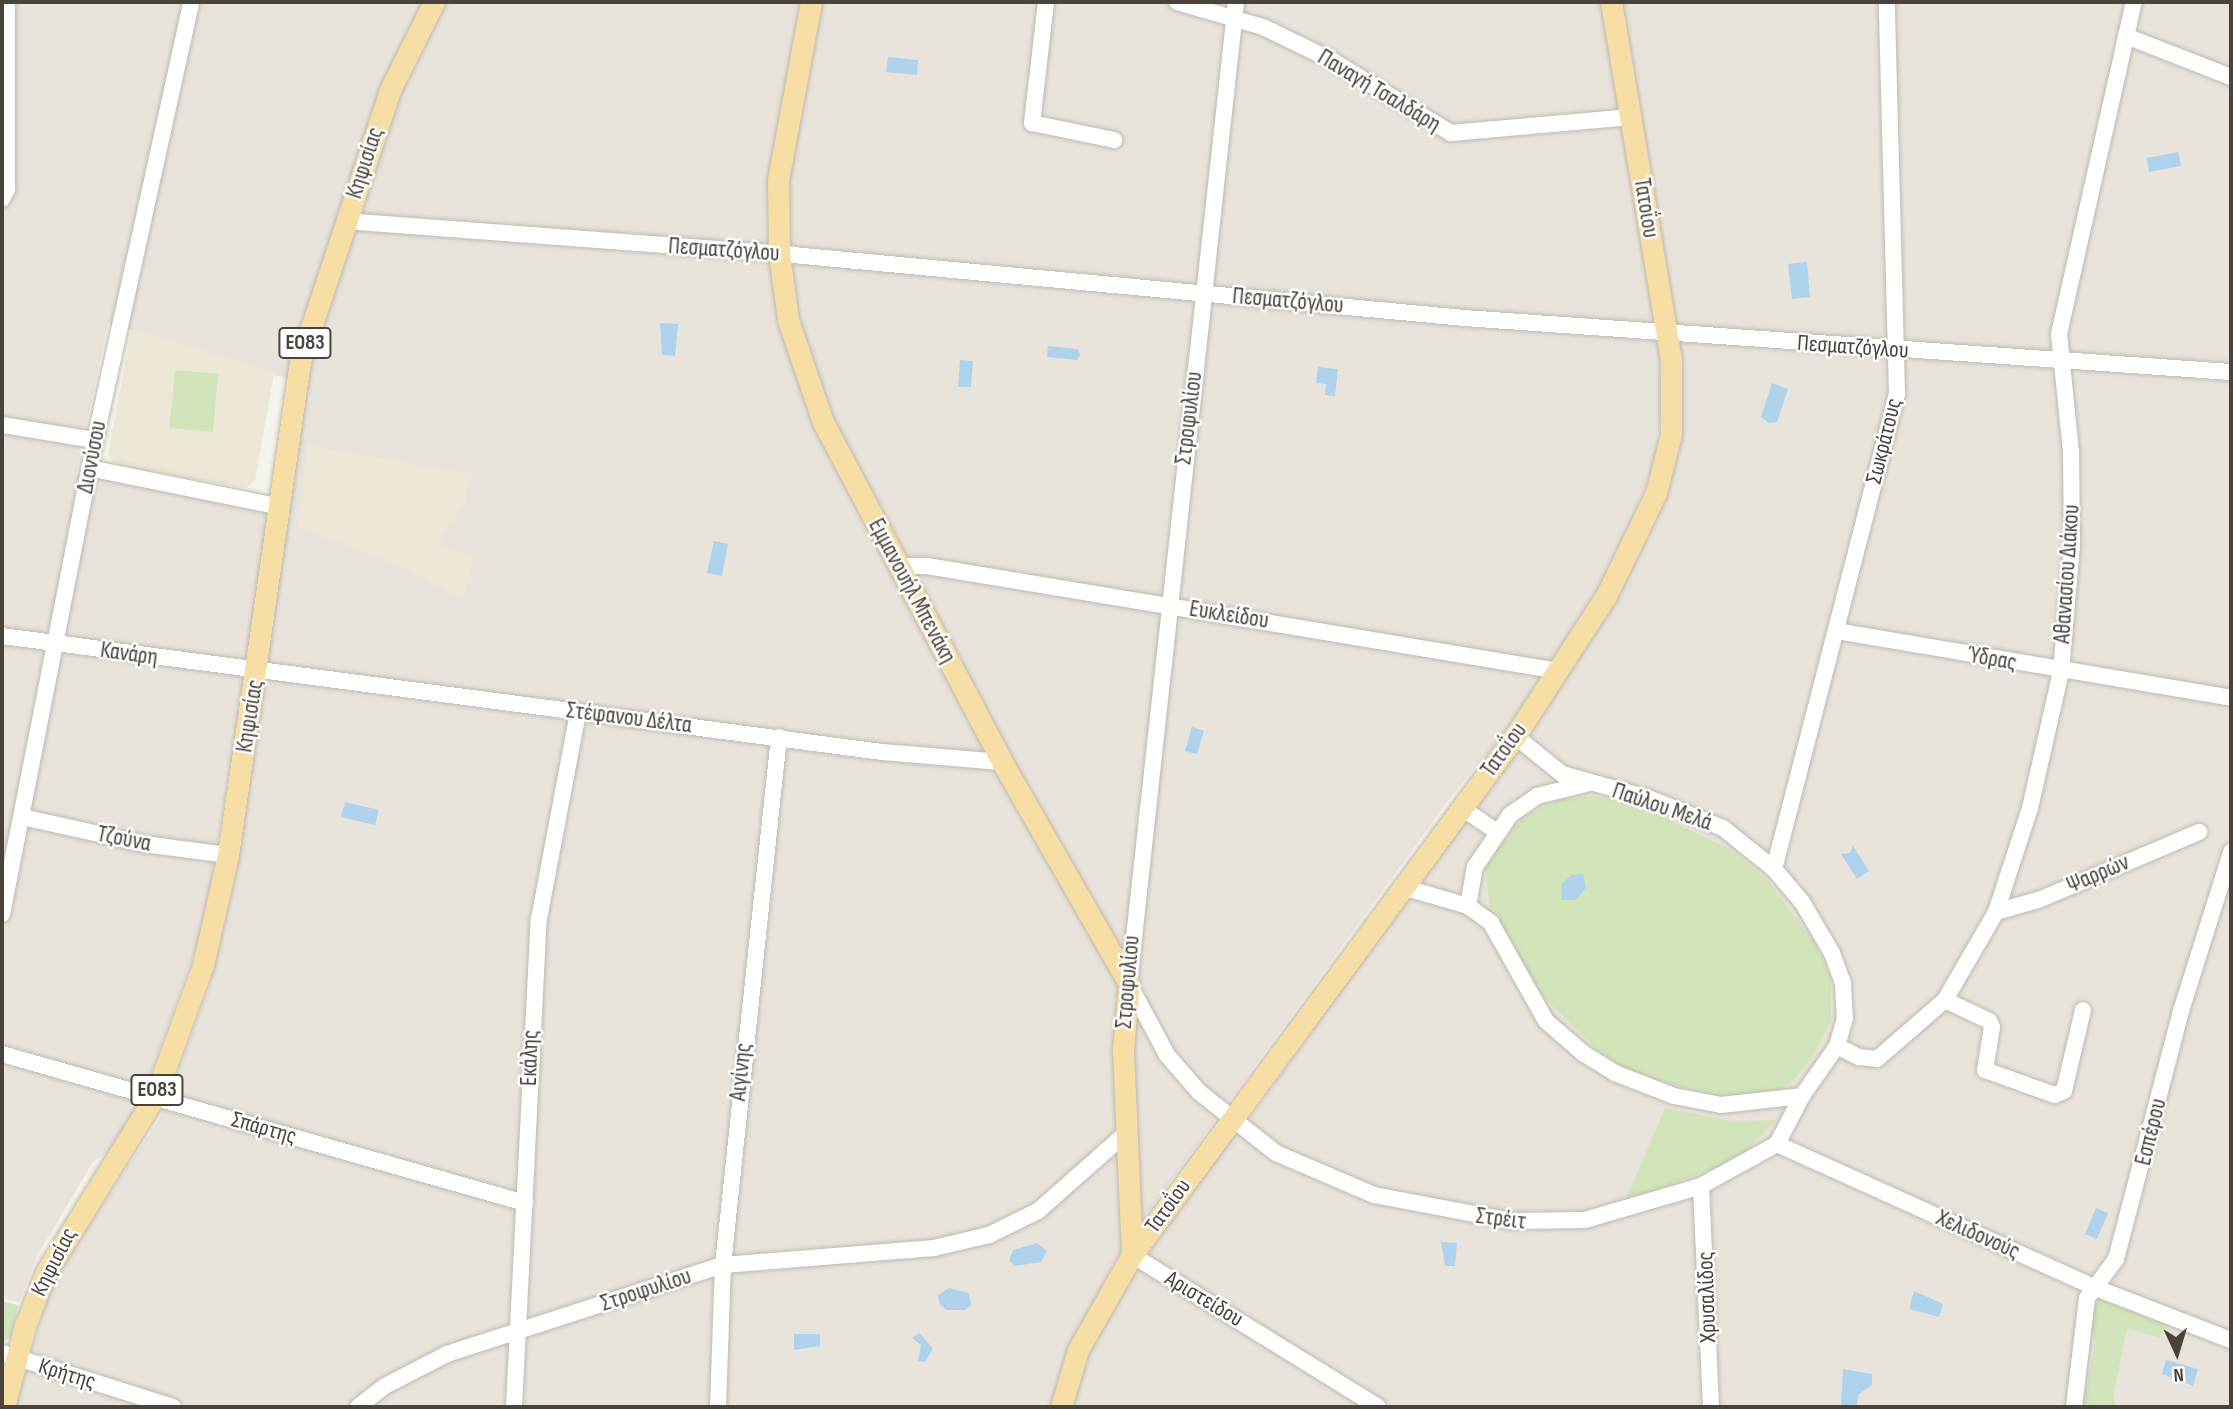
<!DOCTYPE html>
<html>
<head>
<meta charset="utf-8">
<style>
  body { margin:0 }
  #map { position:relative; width:2233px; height:1409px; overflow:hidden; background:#f5f3ed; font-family:"Sofia Sans Condensed",sans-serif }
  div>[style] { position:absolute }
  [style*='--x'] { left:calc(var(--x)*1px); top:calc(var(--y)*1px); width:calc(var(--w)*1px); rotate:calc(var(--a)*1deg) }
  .residential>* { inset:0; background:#e9e4db }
  .education>* { inset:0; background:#ede7d8 }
  .green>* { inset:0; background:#d2e5ba }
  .water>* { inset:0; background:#afd3ec }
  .roads { filter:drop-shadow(0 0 2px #c0bab0) drop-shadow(0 0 2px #c0bab0) }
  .minor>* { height:16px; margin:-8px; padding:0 8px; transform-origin:8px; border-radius:8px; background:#fff }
  .major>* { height:21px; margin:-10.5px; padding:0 10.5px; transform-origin:10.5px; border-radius:10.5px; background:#f6dea5 }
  span { translate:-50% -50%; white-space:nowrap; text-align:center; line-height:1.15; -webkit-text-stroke:5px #fff; paint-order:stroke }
  .shield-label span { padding:2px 5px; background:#fff; border:2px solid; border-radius:5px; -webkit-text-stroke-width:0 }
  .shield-label { font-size:21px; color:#49433b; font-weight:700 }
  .street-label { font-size:23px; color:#49433b }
  .frame { position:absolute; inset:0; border:4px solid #49433b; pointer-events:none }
  .north { position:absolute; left:2142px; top:1318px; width:70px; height:70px; -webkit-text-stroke:5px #fff; paint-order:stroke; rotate:176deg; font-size:19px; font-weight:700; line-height:28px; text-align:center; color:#49433b }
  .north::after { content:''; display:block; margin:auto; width:24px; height:32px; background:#49433b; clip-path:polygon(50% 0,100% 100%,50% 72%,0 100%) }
</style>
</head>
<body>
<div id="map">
  <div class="residential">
    <div style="clip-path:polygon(16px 2px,425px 2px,405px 34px,366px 136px,288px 379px,108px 323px,76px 474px,272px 512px,204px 925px,141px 1101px,110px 1150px,93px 1162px,37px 1256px,19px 1302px,2px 1298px,2px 11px)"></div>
    <div style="clip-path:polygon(446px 2px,1605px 2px,1657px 324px,1663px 400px,1654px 467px,1611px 568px,1515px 720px,1453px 794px,1124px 1245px,1072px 1343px,1054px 1407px,15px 1407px,52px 1281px,160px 1118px,208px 991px,234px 885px,305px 380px,379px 150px,420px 48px)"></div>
    <div style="clip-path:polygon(1619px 2px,2231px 2px,2231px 1407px,1072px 1407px,1089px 1348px,1118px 1290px,1180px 1201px,1249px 1119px,1528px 730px,1589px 642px,1649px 535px,1675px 449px)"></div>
  </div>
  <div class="education">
    <div style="clip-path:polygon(132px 328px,274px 373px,255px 481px,246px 488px,115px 465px,108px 454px)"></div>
    <div style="clip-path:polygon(307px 445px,469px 474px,466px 501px,438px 544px,473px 557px,464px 595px,458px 597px,400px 566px,298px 527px)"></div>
  </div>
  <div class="green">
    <div style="clip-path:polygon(175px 370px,218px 374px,213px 432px,169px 428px)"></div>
    <div style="clip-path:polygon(1595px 796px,1637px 805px,1732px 850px,1769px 882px,1817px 946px,1831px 980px,1831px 1020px,1813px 1056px,1794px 1080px,1776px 1092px,1722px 1097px,1644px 1077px,1607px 1059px,1532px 986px,1491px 919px,1485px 866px,1500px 840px,1528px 814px,1562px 799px)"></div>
    <div style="clip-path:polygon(1665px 1108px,1732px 1121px,1776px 1120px,1737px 1160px,1625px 1201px)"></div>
    <div style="clip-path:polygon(2099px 1299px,2166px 1325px,2159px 1338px,2127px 1328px,2113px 1398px,2117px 1407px,2083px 1407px,2095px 1343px,2089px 1320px)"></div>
    <div style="clip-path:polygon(2px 1301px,18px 1305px,11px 1337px,2px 1343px)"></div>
  </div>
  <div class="water">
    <div style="clip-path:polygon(888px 57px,918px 60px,917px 75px,886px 72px)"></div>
    <div style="clip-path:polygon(2178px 152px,2181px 166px,2149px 172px,2147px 158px)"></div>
    <div style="clip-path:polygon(1807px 262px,1810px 297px,1792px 299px,1788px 264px)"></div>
    <div style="clip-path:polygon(660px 323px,678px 324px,675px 356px,662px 355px)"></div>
    <div style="clip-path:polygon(1048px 346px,1078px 349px,1080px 355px,1077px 360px,1047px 357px)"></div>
    <div style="clip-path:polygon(960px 360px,973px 361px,971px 387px,958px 387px)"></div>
    <div style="clip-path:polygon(1318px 367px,1338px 369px,1335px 396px,1325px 395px,1326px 384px,1316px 383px)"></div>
    <div style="clip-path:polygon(1772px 383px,1788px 389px,1777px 422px,1769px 423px,1761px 417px)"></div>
    <div style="clip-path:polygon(714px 541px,728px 544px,722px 576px,707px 573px)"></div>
    <div style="clip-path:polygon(1192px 727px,1204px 731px,1197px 754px,1185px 751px)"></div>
    <div style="clip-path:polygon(345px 802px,379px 810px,375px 825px,341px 817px)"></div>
    <div style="clip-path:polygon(1853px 846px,1869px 871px,1857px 879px,1841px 854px,1850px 853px)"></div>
    <div style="clip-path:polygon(1583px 874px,1586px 888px,1576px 900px,1561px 900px,1562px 883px,1572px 875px)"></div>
    <div style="clip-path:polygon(2096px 1208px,2108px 1213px,2097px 1239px,2085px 1234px)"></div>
    <div style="clip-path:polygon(1441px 1242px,1457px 1243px,1455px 1266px,1445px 1266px)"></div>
    <div style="clip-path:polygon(1037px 1243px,1047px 1251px,1041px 1262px,1015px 1266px,1009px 1261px,1013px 1250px)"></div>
    <div style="clip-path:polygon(949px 1288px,969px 1293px,971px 1305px,965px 1310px,946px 1310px,939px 1303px,938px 1295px)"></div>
    <div style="clip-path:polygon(1914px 1291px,1943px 1304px,1939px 1317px,1909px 1309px)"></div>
    <div style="clip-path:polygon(919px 1333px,933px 1348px,925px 1362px,918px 1361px,921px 1345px,912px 1338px)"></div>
    <div style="clip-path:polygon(794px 1334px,820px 1334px,820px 1346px,794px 1350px)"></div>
    <div style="clip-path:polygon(2166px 1360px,2198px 1369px,2193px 1386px,2162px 1374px)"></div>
    <div style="clip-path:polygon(1843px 1369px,1872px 1374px,1872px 1385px,1859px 1394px,1856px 1407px,1841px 1407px)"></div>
  </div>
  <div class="roads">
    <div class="minor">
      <div style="--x:1046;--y:2;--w:122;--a:96.6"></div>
      <div style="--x:1032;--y:123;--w:84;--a:11.7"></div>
      <div style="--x:1177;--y:2;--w:90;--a:16.2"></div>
      <div style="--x:1263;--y:27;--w:78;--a:25.9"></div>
      <div style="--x:1333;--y:61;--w:138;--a:31.4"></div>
      <div style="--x:1451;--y:133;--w:181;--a:-5.1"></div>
      <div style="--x:1236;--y:2;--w:988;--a:96.22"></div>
      <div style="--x:1129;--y:984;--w:81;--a:61.8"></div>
      <div style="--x:1167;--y:1055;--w:49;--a:49.1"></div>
      <div style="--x:1199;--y:1092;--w:98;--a:38.4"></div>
      <div style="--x:1276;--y:1153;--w:107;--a:23.2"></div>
      <div style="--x:1374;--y:1195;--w:139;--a:10.7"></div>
      <div style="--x:1511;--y:1221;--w:74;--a:-0.8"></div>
      <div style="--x:1585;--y:1220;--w:121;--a:-16.3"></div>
      <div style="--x:1701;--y:1186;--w:87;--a:-28.9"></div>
      <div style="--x:2126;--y:36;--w:113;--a:21.3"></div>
      <div style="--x:2;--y:199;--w:11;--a:-63"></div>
      <div style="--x:7;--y:189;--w:187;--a:-90"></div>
      <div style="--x:346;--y:221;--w:448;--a:4.3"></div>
      <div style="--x:793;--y:255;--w:674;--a:5.36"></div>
      <div style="--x:1464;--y:318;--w:769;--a:4.03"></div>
      <div style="--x:2;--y:425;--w:94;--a:9.2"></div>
      <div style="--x:89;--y:468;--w:196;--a:11.5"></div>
      <div style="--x:898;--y:566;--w:29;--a:0"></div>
      <div style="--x:927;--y:566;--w:641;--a:9.43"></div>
      <div style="--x:1836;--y:631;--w:401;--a:9.6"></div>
      <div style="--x:2;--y:636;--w:888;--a:7.51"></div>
      <div style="--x:882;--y:752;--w:120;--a:4.8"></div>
      <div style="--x:1515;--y:736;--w:60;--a:39"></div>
      <div style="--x:1562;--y:774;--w:89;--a:15.6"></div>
      <div style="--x:1648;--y:798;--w:81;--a:21.8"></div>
      <div style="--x:1723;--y:828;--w:65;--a:38.8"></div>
      <div style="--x:1774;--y:869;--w:43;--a:49.7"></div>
      <div style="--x:1802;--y:902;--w:59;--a:59.5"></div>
      <div style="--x:1832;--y:953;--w:33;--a:70"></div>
      <div style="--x:1843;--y:984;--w:34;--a:87"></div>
      <div style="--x:1845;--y:1018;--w:29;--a:106"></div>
      <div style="--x:1837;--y:1046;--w:61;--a:125"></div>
      <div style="--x:1802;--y:1096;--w:54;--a:117.5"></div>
      <div style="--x:1462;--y:808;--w:42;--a:34.4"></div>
      <div style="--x:22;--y:817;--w:125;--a:12.5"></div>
      <div style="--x:144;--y:844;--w:85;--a:7.5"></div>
      <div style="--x:1774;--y:869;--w:491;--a:-75.5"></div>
      <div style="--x:1897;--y:394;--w:392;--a:-91.5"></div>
      <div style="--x:1403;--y:887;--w:68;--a:16.3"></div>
      <div style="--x:1468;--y:906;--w:29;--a:36"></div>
      <div style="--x:1491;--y:923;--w:112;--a:60.7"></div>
      <div style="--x:1546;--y:1021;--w:49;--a:40.9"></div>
      <div style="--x:1583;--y:1053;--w:38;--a:32"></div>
      <div style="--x:1615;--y:1073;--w:63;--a:21.3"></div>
      <div style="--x:1674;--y:1096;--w:48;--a:10.8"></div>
      <div style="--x:1721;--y:1105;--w:81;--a:-6.3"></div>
      <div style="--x:1468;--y:906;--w:40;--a:-80"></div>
      <div style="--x:1475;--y:867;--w:63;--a:-56.1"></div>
      <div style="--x:1510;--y:815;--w:33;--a:-35"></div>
      <div style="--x:1537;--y:796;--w:54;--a:-14"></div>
      <div style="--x:1996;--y:912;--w:47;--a:-16.1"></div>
      <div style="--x:2041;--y:899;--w:172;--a:-23"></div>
      <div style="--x:2;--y:914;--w:483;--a:-78.9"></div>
      <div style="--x:95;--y:440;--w:448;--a:-77.6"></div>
      <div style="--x:1945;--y:1000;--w:49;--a:25.5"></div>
      <div style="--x:1989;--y:1021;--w:7;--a:63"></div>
      <div style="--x:1992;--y:1027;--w:44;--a:99.2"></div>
      <div style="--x:1985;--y:1070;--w:74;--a:19.7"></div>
      <div style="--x:2055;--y:1095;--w:10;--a:-24"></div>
      <div style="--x:2064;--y:1091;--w:83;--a:-76.8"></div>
      <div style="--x:1837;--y:1046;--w:25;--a:27"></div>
      <div style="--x:1859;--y:1057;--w:18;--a:6"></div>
      <div style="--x:1877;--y:1059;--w:90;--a:-40.9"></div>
      <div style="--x:1945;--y:1000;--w:102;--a:-59.9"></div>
      <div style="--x:1996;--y:912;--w:109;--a:-71.9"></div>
      <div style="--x:2030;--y:808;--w:140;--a:-77.2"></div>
      <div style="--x:2061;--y:671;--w:127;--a:-85"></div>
      <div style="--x:2072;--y:544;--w:92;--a:-90.6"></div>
      <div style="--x:2071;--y:452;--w:119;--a:-95.8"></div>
      <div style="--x:2059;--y:334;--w:340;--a:-77.3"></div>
      <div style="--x:2;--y:1054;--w:544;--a:15.9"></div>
      <div style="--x:1777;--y:1144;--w:350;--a:24.3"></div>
      <div style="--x:2096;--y:1288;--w:145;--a:21.1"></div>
      <div style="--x:1701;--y:1186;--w:221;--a:87.4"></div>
      <div style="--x:1132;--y:1255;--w:289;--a:31.7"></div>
      <div style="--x:2;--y:1353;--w:179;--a:17.5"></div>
      <div style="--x:358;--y:1407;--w:34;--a:-38"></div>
      <div style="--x:385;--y:1386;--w:70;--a:-27.3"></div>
      <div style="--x:447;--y:1354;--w:290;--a:-17.9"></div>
      <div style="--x:723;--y:1265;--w:212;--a:-4.6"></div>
      <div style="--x:934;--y:1248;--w:57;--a:-13.3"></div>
      <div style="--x:989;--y:1235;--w:55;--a:-26.1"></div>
      <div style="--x:1038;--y:1211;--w:115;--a:-41.5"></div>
      <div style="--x:514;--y:1407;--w:489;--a:-87.1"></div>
      <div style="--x:539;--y:919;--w:211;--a:-79.3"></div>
      <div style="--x:718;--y:1407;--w:142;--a:-88"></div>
      <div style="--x:723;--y:1265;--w:531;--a:-83.95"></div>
      <div style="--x:2074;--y:1407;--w:110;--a:-83.2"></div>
      <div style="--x:2087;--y:1298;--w:49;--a:-53.4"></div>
      <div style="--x:2116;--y:1259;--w:256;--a:-75.3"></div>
      <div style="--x:2181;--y:1011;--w:167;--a:-72.5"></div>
    </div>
    <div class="major">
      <div style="--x:811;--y:2;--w:181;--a:100.5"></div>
      <div style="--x:778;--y:180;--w:74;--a:89.2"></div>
      <div style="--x:779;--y:254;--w:67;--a:82.2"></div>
      <div style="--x:788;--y:320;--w:108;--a:71.1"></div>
      <div style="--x:823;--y:422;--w:384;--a:62.2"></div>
      <div style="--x:1002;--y:762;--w:256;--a:60.2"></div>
      <div style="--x:1129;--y:984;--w:65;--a:95.3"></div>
      <div style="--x:1123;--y:1049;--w:206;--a:87.5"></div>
      <div style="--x:4;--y:1407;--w:84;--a:-75.5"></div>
      <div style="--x:25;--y:1326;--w:58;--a:-68.7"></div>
      <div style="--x:46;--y:1272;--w:207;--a:-58.2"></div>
      <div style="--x:155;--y:1096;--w:140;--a:-69.9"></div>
      <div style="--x:203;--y:965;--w:113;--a:-77.2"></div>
      <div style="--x:228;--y:855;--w:499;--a:-81.7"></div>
      <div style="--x:300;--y:361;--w:286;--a:-71.6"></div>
      <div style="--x:390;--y:90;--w:98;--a:-63.4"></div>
      <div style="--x:1061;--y:1407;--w:59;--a:-73.4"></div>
      <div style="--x:1078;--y:1350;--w:109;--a:-60.4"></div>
      <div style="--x:1132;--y:1255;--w:645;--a:-53.57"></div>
      <div style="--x:1515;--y:736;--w:167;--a:-57"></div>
      <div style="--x:1606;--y:596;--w:114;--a:-64.1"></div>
      <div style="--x:1656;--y:493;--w:61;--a:-75.7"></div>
      <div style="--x:1671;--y:434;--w:74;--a:-90"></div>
      <div style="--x:1671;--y:360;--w:363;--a:-99.5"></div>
    </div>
  </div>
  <div class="shield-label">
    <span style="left:305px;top:343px">ΕΟ83</span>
    <span style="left:157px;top:1090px">ΕΟ83</span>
  </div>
  <div class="street-label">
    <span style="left:1379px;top:91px;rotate:31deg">Παναγή Τσαλδάρη</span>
    <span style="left:365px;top:163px;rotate:-72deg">Κηφισίας</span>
    <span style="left:1646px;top:208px;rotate:81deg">Τατοΐου</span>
    <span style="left:724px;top:250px;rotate:4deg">Πεσματζόγλου</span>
    <span style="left:1288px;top:301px;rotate:5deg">Πεσματζόγλου</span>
    <span style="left:1853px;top:347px;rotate:4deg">Πεσματζόγλου</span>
    <span style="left:1189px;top:418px;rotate:-83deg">Στροφυλίου</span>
    <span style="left:1884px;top:441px;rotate:-76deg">Σωκράτους</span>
    <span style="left:92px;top:457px;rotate:-79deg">Διονύσου</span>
    <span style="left:2067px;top:574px;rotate:-86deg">Αθανασίου Διάκου</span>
    <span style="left:912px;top:591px;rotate:62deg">Εμμανουήλ Μπενάκη</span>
    <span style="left:1229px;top:615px;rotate:9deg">Ευκλείδου</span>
    <span style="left:129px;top:654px;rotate:8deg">Κανάρη</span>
    <span style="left:1992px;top:659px;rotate:10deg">Ύδρας</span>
    <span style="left:250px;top:716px;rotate:-81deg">Κηφισίας</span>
    <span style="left:629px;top:718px;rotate:7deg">Στέφανου Δέλτα</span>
    <span style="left:1504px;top:750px;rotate:-54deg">Τατοΐου</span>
    <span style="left:1662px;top:807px;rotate:19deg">Παύλου Μελά</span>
    <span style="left:124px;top:839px;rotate:11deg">Τζούνα</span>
    <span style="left:2098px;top:874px;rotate:-23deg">Ψαρρών</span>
    <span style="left:1128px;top:982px;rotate:-85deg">Στροφυλίου</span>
    <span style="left:530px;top:1058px;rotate:-88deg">Εκάλης</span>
    <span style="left:741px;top:1072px;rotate:-84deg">Αιγίνης</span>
    <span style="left:264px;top:1128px;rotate:16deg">Σπάρτης</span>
    <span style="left:2151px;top:1132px;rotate:-76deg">Εσπέρου</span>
    <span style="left:1168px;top:1206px;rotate:-54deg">Τατοΐου</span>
    <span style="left:1501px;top:1219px;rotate:7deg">Στρέιτ</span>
    <span style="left:1978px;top:1235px;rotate:24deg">Χελιδονούς</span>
    <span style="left:54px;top:1262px;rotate:-63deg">Κηφισίας</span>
    <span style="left:646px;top:1290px;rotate:-18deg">Στροφυλίου</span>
    <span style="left:1707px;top:1297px;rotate:-92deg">Χρυσαλίδος</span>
    <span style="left:1204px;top:1299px;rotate:31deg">Αριστείδου</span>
    <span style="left:67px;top:1374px;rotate:17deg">Κρήτης</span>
  </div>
  <div class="frame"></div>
  <div class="north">N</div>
</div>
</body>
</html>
